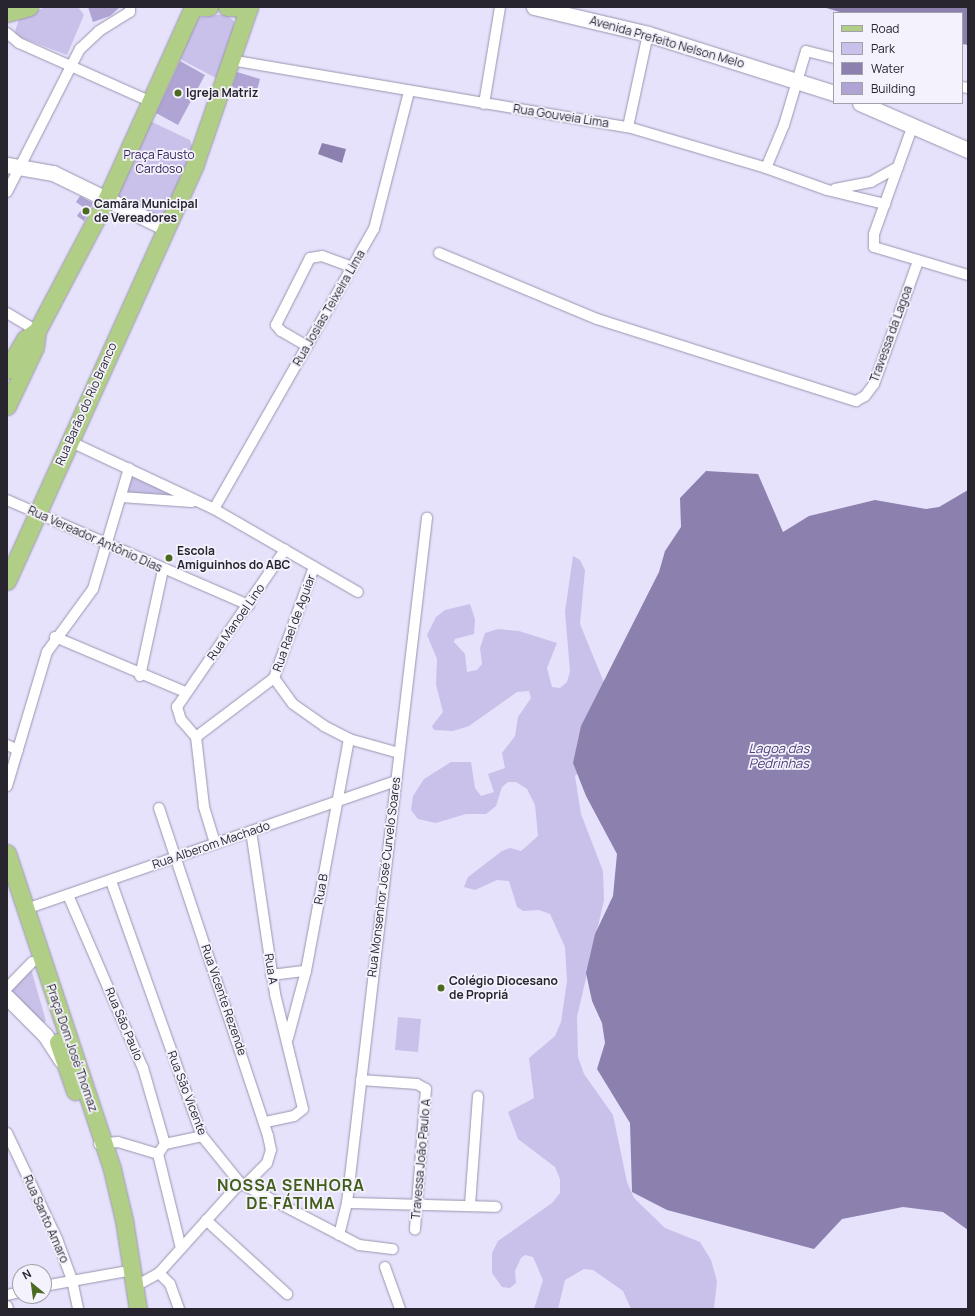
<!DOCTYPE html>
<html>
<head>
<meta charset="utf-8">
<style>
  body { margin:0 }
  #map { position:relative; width:975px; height:1316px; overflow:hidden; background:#e7e2fc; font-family:Manrope,sans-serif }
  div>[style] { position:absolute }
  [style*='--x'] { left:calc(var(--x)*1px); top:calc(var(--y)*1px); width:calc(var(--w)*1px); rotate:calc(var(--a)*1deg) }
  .green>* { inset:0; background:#c9c1e9 }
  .water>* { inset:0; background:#8b80ae }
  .building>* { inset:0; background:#afa4d4 }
  .roads { filter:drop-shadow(0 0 1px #9a95ae) drop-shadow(0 0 1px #9a95ae) }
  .street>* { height:10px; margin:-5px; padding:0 5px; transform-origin:5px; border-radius:5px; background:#fff }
  .secondary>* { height:15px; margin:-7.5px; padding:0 7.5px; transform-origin:7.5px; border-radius:7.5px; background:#fff }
  .primary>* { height:17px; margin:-8.5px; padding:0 8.5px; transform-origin:8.5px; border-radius:8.5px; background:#b1ce86 }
  .dots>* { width:11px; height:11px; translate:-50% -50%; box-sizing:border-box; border:2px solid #f4f2fc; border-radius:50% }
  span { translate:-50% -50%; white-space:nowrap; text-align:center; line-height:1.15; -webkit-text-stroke:3.5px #f4f2fc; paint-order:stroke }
  .street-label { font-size:12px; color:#28252f }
  .poi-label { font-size:12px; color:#28252f; font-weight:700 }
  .left { translate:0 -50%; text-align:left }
  .park-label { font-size:12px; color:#321f58 }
  .water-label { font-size:13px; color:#51407c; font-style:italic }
  .district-label { font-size:16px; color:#415d19; font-weight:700; letter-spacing:1px }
  .frame { position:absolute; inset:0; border:8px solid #28252f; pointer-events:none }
  .legend { position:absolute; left:833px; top:12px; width:130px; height:92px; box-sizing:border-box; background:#f4f2fc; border:1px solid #a2a0aa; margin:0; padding:5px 7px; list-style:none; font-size:12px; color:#28252f }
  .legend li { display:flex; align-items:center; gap:8px; height:20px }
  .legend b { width:20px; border:1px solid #a2a0aa }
  .north { position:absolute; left:12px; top:1264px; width:40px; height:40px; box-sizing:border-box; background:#f4f2fc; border:1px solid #a2a0aa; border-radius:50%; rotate:331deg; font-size:11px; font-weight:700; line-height:16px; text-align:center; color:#28252f }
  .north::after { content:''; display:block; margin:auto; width:14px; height:18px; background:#4b6a1f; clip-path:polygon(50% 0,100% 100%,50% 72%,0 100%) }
</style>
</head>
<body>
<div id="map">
  <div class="green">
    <div style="clip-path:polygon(46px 7px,78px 7px,84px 15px,67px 55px,17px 36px,15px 31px,20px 17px)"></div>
    <div style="clip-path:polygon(225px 14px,234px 21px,234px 28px,216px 78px,178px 58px,196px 18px)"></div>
    <div style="clip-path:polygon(150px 121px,190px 140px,193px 148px,162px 221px,116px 196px)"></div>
    <div style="clip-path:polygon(132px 474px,183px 498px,126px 493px)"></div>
    <div style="clip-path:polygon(573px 556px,580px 560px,585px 570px,580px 624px,605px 685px,581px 770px,575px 776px,581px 814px,603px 871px,604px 900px,577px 1017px,578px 1057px,584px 1074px,613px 1115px,627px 1182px,634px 1198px,665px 1228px,700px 1242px,711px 1260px,717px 1281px,714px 1309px,631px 1309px,623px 1291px,593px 1270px,584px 1269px,565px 1280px,558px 1309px,534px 1309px,543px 1280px,533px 1257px,525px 1255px,521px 1258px,515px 1271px,516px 1283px,510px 1288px,502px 1287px,492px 1273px,492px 1253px,498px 1241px,552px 1203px,560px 1193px,560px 1179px,555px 1167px,518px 1139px,508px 1112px,534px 1098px,529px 1058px,555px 1036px,561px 1022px,567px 981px,565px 947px,550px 914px,539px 910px,523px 911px,517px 907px,509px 881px,497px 880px,475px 890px,464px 887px,468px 877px,502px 851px,510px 848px,521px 851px,538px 836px,535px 805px,527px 789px,516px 782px,508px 782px,502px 787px,496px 806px,486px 814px,466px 814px,436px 823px,418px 819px,411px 810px,413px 796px,424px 779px,451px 762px,471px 762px,475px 788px,481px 796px,494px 792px,488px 774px,505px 768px,502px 753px,515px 736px,518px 717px,531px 698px,529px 691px,517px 692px,469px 726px,453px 731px,434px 730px,432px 726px,443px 712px,436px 685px,437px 659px,427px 635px,436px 617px,445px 610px,470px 604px,475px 619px,474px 634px,455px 639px,454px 642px,465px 654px,467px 672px,477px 670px,482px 664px,480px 648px,485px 633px,498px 629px,519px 631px,557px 643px,547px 668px,552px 687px,560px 688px,567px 682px,570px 671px,565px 612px)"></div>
    <div style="clip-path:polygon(31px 969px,46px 1021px,42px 1025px,9px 994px)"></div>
    <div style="clip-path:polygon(398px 1017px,421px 1019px,418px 1052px,395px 1050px)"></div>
  </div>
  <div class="water">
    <div style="clip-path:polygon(823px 7px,968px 7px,968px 45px,962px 44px,962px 13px,843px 13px)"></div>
    <div style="clip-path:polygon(322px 143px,346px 149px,342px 163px,318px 154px)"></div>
    <div style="clip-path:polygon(706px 471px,758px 474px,783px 532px,809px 516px,875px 500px,926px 509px,939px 507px,968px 490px,968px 1230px,943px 1212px,903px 1207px,842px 1219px,814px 1249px,667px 1210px,632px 1192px,630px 1123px,597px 1069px,605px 1043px,602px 1023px,592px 1001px,586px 973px,595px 934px,613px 896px,617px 854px,586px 796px,573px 763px,581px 726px,659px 572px,665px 551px,681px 527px,680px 498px)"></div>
  </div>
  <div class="building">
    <div style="clip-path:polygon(88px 7px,120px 7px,110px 16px,93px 22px)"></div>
    <div style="clip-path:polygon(180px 61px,205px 75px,178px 125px,156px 113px)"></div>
    <div style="clip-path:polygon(237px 72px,260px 79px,256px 94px,232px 87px)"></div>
    <div style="clip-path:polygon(80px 196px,93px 203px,84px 221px,77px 216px,83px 207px,76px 202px)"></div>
  </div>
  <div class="roads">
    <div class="street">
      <div style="--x:7;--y:33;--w:16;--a:40"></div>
      <div style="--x:19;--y:43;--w:142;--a:24"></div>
      <div style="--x:230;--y:60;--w:404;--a:9.6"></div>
      <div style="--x:628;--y:127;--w:144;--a:16.5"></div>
      <div style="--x:766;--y:168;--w:65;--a:19.8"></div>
      <div style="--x:827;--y:190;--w:60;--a:13.6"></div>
      <div style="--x:962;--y:87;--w:6;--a:9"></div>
      <div style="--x:484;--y:104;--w:98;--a:-80.6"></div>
      <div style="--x:913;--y:125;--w:116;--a:109.7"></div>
      <div style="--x:874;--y:234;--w:13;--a:90"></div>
      <div style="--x:874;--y:247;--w:98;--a:16.6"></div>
      <div style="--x:628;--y:127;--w:95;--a:-77.9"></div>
      <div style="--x:766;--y:168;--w:47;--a:-67.3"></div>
      <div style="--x:784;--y:125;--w:77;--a:-73.4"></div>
      <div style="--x:806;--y:51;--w:29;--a:14"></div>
      <div style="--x:835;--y:189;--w:37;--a:-11"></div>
      <div style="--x:871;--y:182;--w:31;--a:-29"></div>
      <div style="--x:7;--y:192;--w:161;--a:-63"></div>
      <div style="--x:80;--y:49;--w:26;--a:-43"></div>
      <div style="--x:99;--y:31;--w:36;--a:-32"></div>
      <div style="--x:130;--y:12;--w:5;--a:-90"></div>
      <div style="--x:439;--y:253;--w:171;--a:22.7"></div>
      <div style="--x:597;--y:319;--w:272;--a:17.6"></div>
      <div style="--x:856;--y:401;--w:10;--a:-29"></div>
      <div style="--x:865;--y:396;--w:15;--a:-53"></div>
      <div style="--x:874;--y:384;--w:131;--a:-70.3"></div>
      <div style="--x:7;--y:313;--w:35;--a:31"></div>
      <div style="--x:307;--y:346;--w:30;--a:-150"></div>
      <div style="--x:281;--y:331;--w:8;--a:-130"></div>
      <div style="--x:276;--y:325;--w:75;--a:-63.1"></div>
      <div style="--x:310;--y:258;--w:12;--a:-9"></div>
      <div style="--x:322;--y:256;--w:32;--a:20"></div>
      <div style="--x:69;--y:441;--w:160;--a:25.1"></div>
      <div style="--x:214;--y:509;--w:166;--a:30"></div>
      <div style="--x:121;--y:497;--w:71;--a:4"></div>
      <div style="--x:7;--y:500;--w:264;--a:23.5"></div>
      <div style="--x:214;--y:509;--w:322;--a:-60.3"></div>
      <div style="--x:374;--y:229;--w:141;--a:-75.7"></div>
      <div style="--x:55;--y:637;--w:141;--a:22.9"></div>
      <div style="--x:140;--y:676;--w:108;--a:-77.8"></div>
      <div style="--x:274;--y:678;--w:32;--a:54"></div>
      <div style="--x:293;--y:704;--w:38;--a:35"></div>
      <div style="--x:324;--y:726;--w:28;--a:27"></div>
      <div style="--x:349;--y:739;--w:52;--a:15.6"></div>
      <div style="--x:196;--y:737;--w:98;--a:-37.1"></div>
      <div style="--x:274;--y:678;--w:118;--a:-70.2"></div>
      <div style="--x:7;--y:745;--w:12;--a:24"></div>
      <div style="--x:7;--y:786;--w:140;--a:-73.4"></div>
      <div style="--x:47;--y:652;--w:78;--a:-53.9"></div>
      <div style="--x:93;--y:589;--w:126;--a:-73.4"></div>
      <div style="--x:159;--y:808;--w:346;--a:71.6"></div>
      <div style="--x:268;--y:1136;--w:14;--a:78"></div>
      <div style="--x:271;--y:1150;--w:14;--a:107"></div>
      <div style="--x:267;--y:1163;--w:31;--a:135"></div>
      <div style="--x:251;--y:831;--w:165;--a:81.6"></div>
      <div style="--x:275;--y:994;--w:118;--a:76.3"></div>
      <div style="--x:303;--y:1109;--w:11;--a:142"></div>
      <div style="--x:294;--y:1116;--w:30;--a:168"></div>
      <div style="--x:215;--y:843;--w:39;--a:-107"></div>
      <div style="--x:204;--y:806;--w:69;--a:-96.6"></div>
      <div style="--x:196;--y:737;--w:23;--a:-131"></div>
      <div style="--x:181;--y:720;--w:14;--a:-107"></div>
      <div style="--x:177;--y:707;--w:191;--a:-55.5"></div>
      <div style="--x:111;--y:881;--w:271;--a:70.4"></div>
      <div style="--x:202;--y:1136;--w:60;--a:51"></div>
      <div style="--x:240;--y:1183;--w:134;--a:27.5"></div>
      <div style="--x:359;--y:1245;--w:34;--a:7"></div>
      <div style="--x:68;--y:895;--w:189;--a:66.6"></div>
      <div style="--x:143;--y:1068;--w:79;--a:73.9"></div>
      <div style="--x:165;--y:1144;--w:12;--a:125"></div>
      <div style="--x:26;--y:909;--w:391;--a:-19.1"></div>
      <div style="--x:271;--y:975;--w:35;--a:-7"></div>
      <div style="--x:7;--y:988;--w:36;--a:-46"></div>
      <div style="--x:288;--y:1038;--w:69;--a:-75"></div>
      <div style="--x:306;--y:971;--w:236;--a:-79.5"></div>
      <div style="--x:361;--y:1080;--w:56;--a:4.1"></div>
      <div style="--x:417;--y:1084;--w:10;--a:29"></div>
      <div style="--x:426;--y:1089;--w:141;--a:94.5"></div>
      <div style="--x:7;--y:1133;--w:117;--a:64.7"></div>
      <div style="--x:57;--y:1239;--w:44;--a:69.9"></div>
      <div style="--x:72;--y:1280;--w:30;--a:78"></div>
      <div style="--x:99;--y:1144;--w:19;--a:-6"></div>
      <div style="--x:118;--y:1142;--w:42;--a:16.7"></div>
      <div style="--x:165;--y:1144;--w:38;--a:-12"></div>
      <div style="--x:158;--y:1154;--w:97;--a:76.3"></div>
      <div style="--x:347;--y:1203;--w:149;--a:1.5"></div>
      <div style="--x:470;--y:1205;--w:109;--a:-85.8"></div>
      <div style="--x:206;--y:1220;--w:110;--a:42.4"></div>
      <div style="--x:339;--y:1235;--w:33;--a:-76"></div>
      <div style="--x:347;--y:1203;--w:690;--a:-83.34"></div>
      <div style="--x:385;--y:1267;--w:45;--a:70.3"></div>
      <div style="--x:159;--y:1273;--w:16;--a:45"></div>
      <div style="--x:170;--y:1284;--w:27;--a:70"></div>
      <div style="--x:44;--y:1286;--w:90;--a:-10.2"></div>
      <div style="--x:134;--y:1287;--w:29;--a:-29"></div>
      <div style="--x:159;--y:1273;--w:121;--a:-48"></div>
      <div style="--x:7;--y:1295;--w:13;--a:-13"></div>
      <div style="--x:7;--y:1306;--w:3;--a:72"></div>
    </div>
    <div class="secondary">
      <div style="--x:534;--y:7;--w:117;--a:13.3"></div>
      <div style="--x:648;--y:34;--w:195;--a:17.6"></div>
      <div style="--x:860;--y:103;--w:118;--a:23.5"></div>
      <div style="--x:7;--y:165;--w:47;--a:9.9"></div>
      <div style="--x:53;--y:173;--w:126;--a:26"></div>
      <div style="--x:7;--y:997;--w:54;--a:45"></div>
      <div style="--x:45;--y:1035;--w:30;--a:57"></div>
    </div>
    <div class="primary">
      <div style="--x:227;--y:7;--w:22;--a:3"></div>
      <div style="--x:7;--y:13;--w:23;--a:-15"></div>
      <div style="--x:7;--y:370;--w:36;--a:-60"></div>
      <div style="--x:25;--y:339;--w:14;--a:-34"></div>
      <div style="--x:7;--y:406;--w:65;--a:-64.6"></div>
      <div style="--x:35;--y:347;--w:16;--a:-83"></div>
      <div style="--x:37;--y:331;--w:148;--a:-62.2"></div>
      <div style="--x:106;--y:200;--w:212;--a:-65.7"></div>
      <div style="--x:193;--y:7;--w:16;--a:0"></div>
      <div style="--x:7;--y:581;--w:457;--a:-65.7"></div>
      <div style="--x:195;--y:164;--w:166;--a:-71"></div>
      <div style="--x:7;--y:853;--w:333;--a:71.6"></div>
      <div style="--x:112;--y:1169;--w:52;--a:76.8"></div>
      <div style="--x:124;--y:1220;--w:90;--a:81.1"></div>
      <div style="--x:58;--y:1042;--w:52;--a:70.9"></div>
    </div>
  </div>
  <div class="dots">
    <div style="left:178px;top:93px;background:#4b6a1f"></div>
    <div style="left:86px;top:211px;background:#4b6a1f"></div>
    <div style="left:169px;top:558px;background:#4b6a1f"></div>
    <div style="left:441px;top:988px;background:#4b6a1f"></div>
  </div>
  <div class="street-label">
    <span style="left:667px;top:42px;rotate:16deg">Avenida Prefeito Nelson Melo</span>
    <span style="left:561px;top:116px;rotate:9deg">Rua Gouveia Lima</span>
    <span style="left:329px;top:308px;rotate:-60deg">Rua Josias Teixeira Lima</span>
    <span style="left:891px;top:334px;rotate:-70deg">Travessa da Lagoa</span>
    <span style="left:86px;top:404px;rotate:-66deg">Rua Barão do Rio Branco</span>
    <span style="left:95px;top:539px;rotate:24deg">Rua Vereador Antônio Dias</span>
    <span style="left:236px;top:622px;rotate:-55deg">Rua Manoel Lino</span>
    <span style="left:294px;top:623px;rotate:-70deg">Rua Rael de Aguiar</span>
    <span style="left:211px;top:845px;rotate:-19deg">Rua Alberom Machado</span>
    <span style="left:384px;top:877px;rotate:-83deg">Rua Monsenhor José Curvelo Soares</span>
    <span style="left:321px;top:889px;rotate:-80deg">Rua B</span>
    <span style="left:271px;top:969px;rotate:81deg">Rua A</span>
    <span style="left:224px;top:1000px;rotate:71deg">Rua Vicente Rezende</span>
    <span style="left:124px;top:1024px;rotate:67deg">Rua São Paulo</span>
    <span style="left:72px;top:1048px;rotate:71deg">Praça Dom José Thomaz</span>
    <span style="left:187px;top:1093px;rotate:69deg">Rua São Vicente</span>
    <span style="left:421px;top:1159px;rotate:-85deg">Travessa João Paulo A</span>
    <span style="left:46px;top:1219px;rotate:66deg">Rua Santo Amaro</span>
  </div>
  <div class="poi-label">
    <span class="left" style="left:186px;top:93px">Igreja Matriz</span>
    <span class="left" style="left:94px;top:211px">Camâra Municipal<br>de Vereadores</span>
    <span class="left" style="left:177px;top:558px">Escola<br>Amiguinhos do ABC</span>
    <span class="left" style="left:449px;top:988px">Colégio Diocesano<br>de Propriá</span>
  </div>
  <div class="park-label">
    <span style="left:159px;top:162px">Praça Fausto<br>Cardoso</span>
  </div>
  <div class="water-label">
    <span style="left:779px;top:756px">Lagoa das<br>Pedrinhas</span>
  </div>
  <div class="district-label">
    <span style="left:291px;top:1194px">NOSSA SENHORA<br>DE FÁTIMA</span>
  </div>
  <div class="frame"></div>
  <ul class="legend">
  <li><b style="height:5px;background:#b1ce86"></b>Road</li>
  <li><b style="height:11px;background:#c9c1e9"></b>Park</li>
  <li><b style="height:11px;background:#8b80ae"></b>Water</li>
  <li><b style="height:11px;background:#afa4d4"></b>Building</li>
  </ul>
  <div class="north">N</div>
</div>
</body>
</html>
